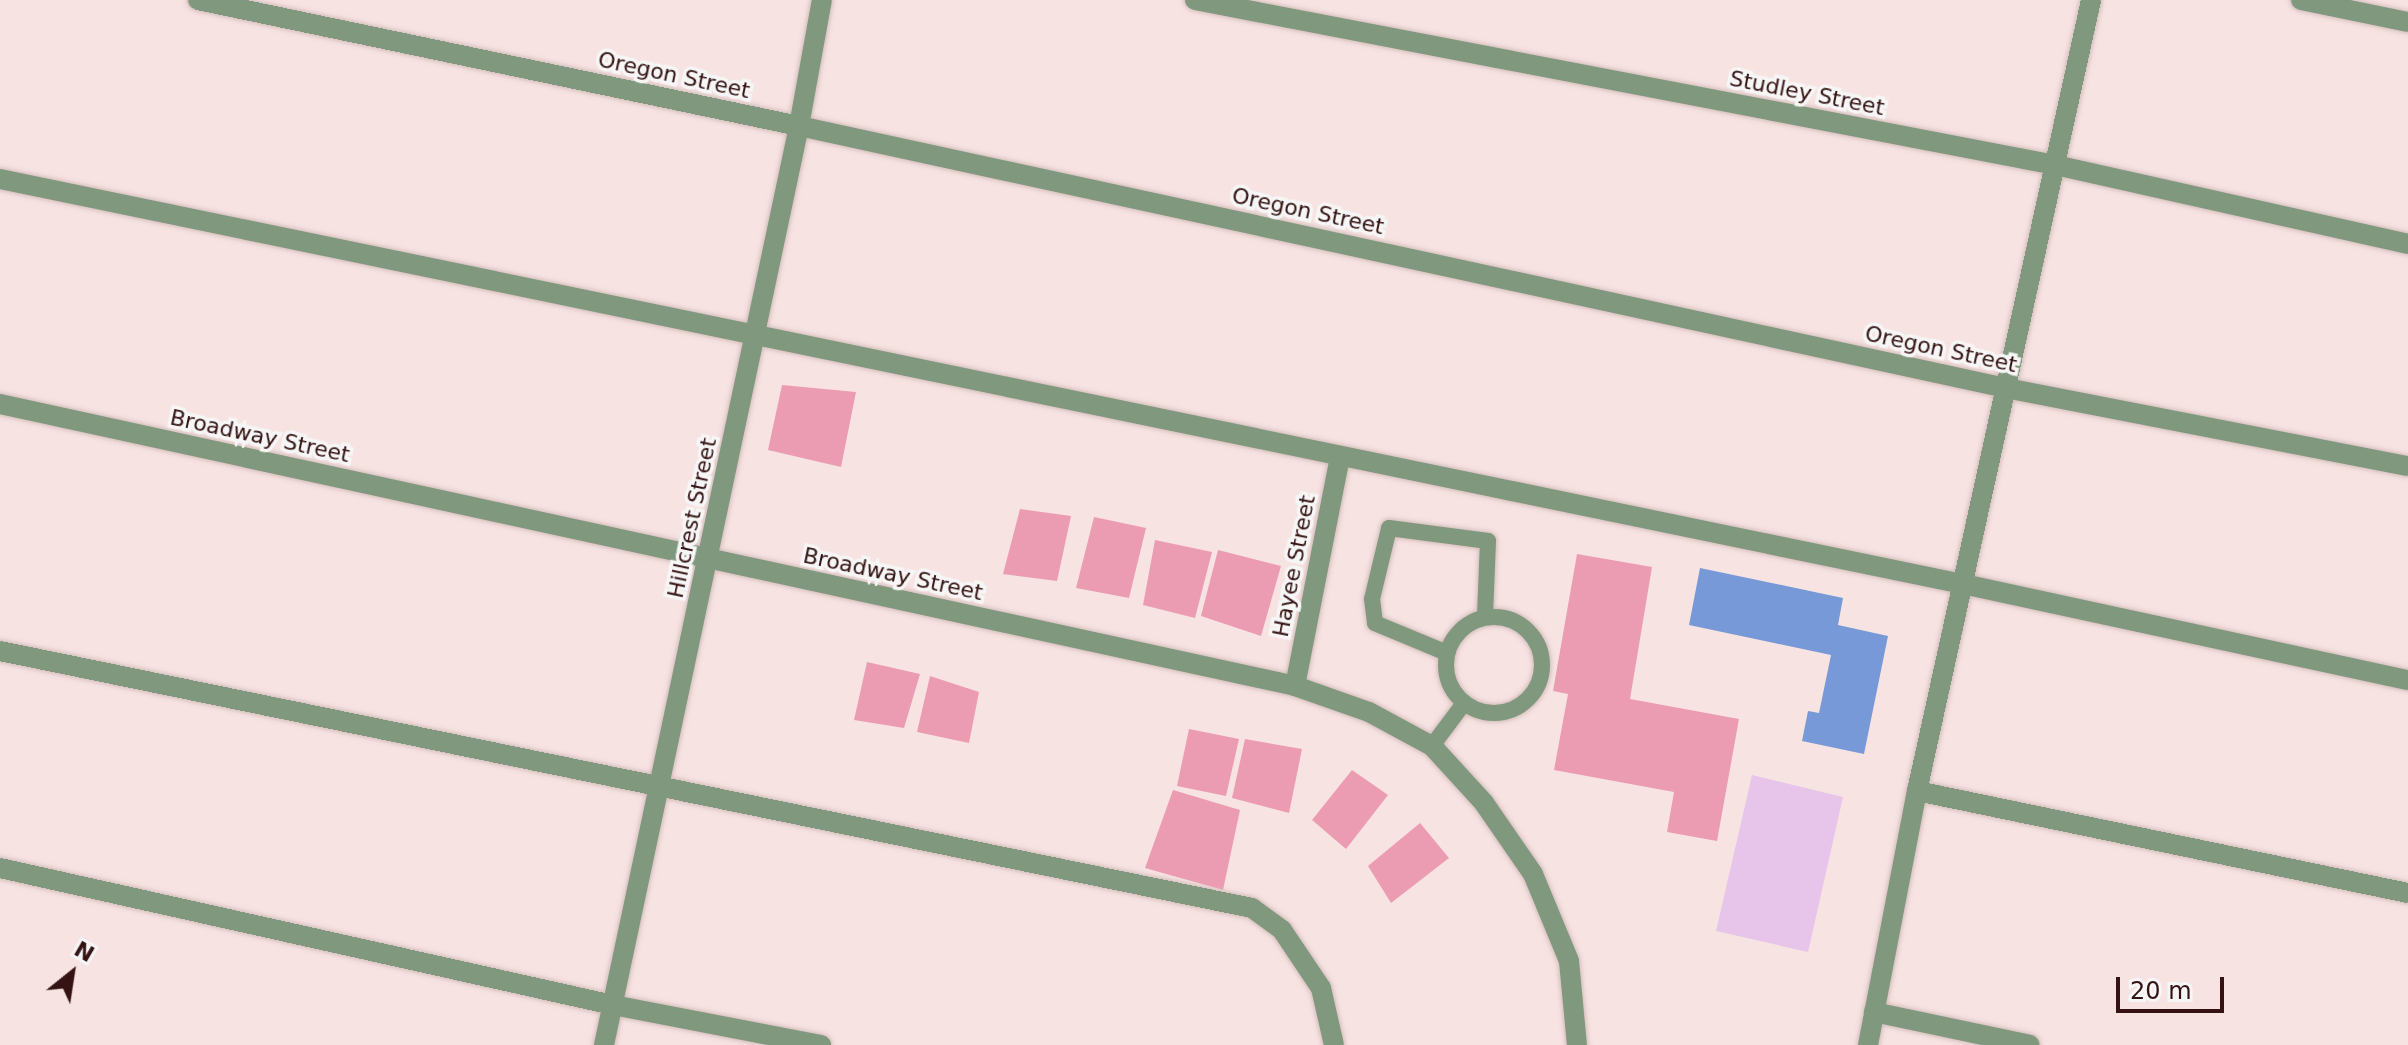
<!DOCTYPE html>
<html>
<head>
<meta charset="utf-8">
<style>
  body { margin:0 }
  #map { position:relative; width:2408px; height:1045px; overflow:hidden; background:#f7e3e2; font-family:"DejaVu Sans",sans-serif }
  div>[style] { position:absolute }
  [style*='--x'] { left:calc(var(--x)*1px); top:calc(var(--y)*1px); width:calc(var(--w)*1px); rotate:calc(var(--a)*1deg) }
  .green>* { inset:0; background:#e7c5eb }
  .water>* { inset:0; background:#7899d7 }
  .building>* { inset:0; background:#ec9cb2 }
  .roads { filter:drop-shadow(0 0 2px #d4bebd) drop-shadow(0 0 2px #d4bebd) }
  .service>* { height:16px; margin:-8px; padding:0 8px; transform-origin:8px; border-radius:8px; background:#80987d }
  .service>.ring { margin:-8px; padding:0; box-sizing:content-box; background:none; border:16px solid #80987d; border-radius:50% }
  .minor>* { height:20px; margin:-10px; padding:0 10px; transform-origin:10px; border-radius:10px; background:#80987d }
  span { translate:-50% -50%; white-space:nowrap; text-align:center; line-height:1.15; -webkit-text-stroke:7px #f6f6f6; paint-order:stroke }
  .street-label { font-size:22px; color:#351313 }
  .north { position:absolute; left:32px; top:933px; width:80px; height:80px; -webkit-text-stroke:6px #f6f6f6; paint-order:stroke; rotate:30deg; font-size:22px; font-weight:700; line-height:32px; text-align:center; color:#351313 }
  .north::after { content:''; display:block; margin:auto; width:28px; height:36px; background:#351313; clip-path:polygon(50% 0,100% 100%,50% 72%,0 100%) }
  .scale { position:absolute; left:2116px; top:977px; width:108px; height:36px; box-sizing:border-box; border:4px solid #351313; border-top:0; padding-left:10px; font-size:24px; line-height:28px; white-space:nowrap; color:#351313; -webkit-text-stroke:6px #f6f6f6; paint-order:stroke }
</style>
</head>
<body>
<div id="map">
  <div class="green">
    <div style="clip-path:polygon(1752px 775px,1843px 797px,1808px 952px,1716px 931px)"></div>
  </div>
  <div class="water">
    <div style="clip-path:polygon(1700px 568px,1843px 598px,1838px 625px,1888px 636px,1864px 754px,1802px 741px,1808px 711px,1819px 713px,1831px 655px,1689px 625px)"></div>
  </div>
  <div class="building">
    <div style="clip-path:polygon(782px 385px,856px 392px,841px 467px,768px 450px)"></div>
    <div style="clip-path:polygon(1020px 509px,1071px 516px,1057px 581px,1003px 574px)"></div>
    <div style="clip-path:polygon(1094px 517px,1146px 528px,1129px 598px,1076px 588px)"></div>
    <div style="clip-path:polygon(1155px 540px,1212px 552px,1195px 618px,1143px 605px)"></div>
    <div style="clip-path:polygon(1218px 550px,1281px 566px,1261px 636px,1201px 616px)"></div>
    <div style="clip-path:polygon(1577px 554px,1652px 567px,1630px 699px,1739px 719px,1717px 841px,1667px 832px,1674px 792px,1554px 770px,1568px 694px,1553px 691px)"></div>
    <div style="clip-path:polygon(867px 662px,920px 674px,904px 728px,854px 720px)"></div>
    <div style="clip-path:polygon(930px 676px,979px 692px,969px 743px,917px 732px)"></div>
    <div style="clip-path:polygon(1189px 729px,1239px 739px,1226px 796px,1177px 786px)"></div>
    <div style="clip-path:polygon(1245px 739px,1302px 749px,1289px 813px,1232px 798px)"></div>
    <div style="clip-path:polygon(1352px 770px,1388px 795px,1346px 849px,1312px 820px)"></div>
    <div style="clip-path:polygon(1173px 790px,1240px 810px,1223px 890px,1145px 868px)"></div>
    <div style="clip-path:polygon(1420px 823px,1449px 858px,1391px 903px,1368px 866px)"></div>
  </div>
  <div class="roads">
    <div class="service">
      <div class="ring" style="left:1446px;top:617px;width:80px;height:80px"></div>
      <div style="--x:1447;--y:653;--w:78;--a:-157.4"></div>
      <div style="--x:1375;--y:623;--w:24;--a:-97"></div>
      <div style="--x:1372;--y:599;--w:73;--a:-76.5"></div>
      <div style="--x:1389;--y:528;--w:100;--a:7.5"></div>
      <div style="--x:1488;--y:541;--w:76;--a:92.3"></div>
      <div style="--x:1432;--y:746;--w:54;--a:-53.3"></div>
    </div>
    <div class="minor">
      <div style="--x:198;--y:0;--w:614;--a:11.84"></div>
      <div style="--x:799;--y:126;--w:1235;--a:12.25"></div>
      <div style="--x:2006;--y:388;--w:409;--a:11"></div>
      <div style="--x:1195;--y:0;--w:876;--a:10.86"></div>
      <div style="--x:2055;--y:165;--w:362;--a:12.6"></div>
      <div style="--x:2301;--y:0;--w:109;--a:11.6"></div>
      <div style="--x:0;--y:179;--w:2004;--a:11.66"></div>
      <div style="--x:1963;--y:584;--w:455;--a:12.2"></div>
      <div style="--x:0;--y:404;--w:1325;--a:12.28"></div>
      <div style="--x:1295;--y:686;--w:78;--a:19.4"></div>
      <div style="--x:1369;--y:712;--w:72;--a:28.4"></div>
      <div style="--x:1432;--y:746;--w:77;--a:47.6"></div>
      <div style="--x:1484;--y:803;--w:86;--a:55.4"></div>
      <div style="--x:1533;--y:874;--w:94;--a:67.5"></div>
      <div style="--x:1569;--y:961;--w:84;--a:84.6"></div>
      <div style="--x:0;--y:651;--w:1278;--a:11.6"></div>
      <div style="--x:1252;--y:908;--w:37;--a:36"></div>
      <div style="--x:1282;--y:930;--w:70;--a:56.1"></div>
      <div style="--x:1321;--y:988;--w:58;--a:77.2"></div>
      <div style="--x:1295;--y:686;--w:234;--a:-78.9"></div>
      <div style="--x:1917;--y:791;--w:501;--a:11.74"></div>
      <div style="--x:0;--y:868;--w:628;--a:12.6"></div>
      <div style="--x:613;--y:1005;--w:212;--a:10.9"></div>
      <div style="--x:1874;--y:1012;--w:159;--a:11.9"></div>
      <div style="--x:604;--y:1045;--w:939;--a:-78.02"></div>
      <div style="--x:799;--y:126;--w:128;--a:-79.7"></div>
      <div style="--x:1868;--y:1045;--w:259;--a:-79.1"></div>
      <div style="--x:1917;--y:791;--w:810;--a:-77.59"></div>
    </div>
  </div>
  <div class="street-label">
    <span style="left:674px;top:75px;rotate:12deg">Oregon Street</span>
    <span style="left:1807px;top:93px;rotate:11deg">Studley Street</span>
    <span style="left:1308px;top:211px;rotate:12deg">Oregon Street</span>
    <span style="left:1941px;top:349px;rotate:12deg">Oregon Street</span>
    <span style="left:260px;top:436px;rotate:12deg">Broadway Street</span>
    <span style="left:692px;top:518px;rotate:-78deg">Hillcrest Street</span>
    <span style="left:1294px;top:566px;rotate:-79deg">Hayee Street</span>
    <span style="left:893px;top:574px;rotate:12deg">Broadway Street</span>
  </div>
  <div class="north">N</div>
  <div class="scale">20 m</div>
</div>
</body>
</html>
